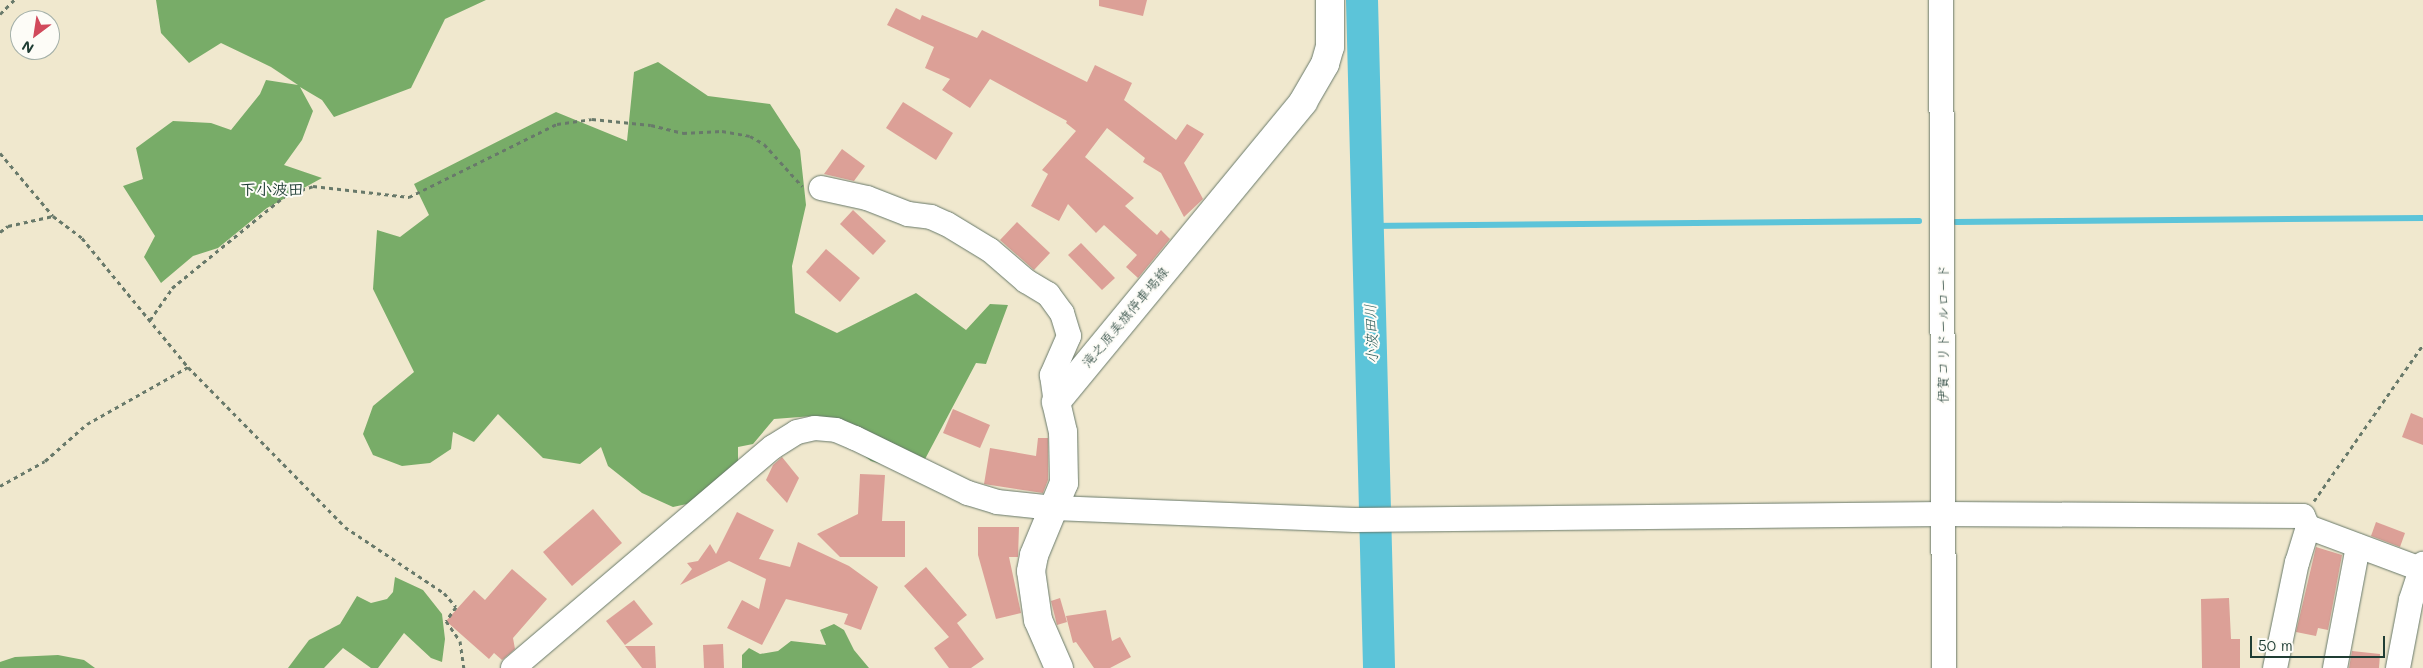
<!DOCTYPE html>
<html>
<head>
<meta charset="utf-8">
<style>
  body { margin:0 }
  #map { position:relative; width:2423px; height:668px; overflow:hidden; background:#f0e8ce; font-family:Mali,"Klee One",sans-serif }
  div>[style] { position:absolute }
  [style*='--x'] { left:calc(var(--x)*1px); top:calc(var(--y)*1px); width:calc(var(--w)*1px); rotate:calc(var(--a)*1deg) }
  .forest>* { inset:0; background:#78ac68 }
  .stream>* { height:5.5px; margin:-2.75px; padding:0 2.75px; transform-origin:2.75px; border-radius:2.75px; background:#5cc4d9 }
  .river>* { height:32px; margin:-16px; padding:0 16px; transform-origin:16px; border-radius:16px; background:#5cc4d9 }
  .building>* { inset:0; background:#dca097 }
  .path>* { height:3px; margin-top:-1.5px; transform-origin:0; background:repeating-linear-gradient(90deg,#68796a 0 4px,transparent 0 8px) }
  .roads { filter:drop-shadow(0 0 1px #68796a) drop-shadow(0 0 1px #68796a) }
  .minor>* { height:24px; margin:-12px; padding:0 12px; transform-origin:12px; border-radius:12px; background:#fff }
  .major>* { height:28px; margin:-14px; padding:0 14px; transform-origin:14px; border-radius:14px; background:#fff }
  span { translate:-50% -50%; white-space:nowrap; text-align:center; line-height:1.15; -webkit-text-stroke:4px #fdfcf7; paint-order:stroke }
  .street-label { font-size:14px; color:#1f3d34 }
  .water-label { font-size:15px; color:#2e5f5d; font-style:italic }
  .quarter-label { font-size:16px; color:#1f3d34; font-weight:700 }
  .north { position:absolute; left:10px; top:10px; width:50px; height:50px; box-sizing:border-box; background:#fdfcf7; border:1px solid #a4b0a9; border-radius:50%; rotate:211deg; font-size:14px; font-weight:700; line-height:20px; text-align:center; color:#1f3d34 }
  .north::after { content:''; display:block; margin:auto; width:18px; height:22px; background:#d1495b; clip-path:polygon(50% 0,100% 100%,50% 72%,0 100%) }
  .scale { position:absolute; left:2250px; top:636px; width:135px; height:22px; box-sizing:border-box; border:2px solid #1f3d34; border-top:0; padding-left:6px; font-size:15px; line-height:18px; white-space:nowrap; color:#1f3d34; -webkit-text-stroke:4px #fdfcf7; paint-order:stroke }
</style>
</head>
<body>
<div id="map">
  <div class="forest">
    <div style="clip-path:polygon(156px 0,486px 0,445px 19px,411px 88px,334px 117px,322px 100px,300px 87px,313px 111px,302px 140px,284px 165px,322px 178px,267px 208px,218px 248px,193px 256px,161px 283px,144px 257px,155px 236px,123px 186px,143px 179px,136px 148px,173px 121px,211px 123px,231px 130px,260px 94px,266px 80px,298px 85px,271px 67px,221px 43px,189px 63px,161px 33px)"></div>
    <div style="clip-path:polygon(658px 62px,708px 96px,770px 104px,800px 150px,806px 205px,792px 266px,795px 313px,837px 333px,916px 293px,966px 330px,990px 304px,1008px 305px,986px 364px,976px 363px,924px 461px,902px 470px,871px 461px,813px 416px,774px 419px,753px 444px,738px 447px,738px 465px,696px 502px,673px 507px,642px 493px,608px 466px,601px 447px,580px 464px,543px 458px,498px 414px,474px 442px,453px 432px,451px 449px,430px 463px,402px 466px,373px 455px,363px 434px,373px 406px,414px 372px,373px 289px,377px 230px,400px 237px,429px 215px,414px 184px,556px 112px,627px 141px,634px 72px)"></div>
    <div style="clip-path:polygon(395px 577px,423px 590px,442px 614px,445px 639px,442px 662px,431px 658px,404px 633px,378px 668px,371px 668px,343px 648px,324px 668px,288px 668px,309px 640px,340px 624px,357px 596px,371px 603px,387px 599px,393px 592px)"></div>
    <div style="clip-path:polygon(834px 624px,844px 630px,854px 650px,869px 668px,742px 668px,742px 655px,749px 648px,760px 654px,778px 651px,791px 641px,826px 645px,820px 630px)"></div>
    <div style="clip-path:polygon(58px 655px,84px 660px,95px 668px,0 668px,0 662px,15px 657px)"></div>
  </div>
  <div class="stream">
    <div style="--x:1956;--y:222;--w:467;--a:-0.5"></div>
    <div style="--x:1367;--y:226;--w:552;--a:-0.52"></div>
  </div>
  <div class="river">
    <div style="--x:1362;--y:0;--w:668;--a:88.54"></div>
  </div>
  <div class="building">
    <div style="clip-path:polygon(1099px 0,1147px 0,1143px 16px,1099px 6px)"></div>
    <div style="clip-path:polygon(896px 8px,920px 20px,922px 15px,977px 38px,982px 30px,1087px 82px,1095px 65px,1132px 83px,1124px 100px,1176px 140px,1187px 124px,1204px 134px,1184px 163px,1203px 199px,1184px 217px,1161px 173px,1143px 162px,1145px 158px,1107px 128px,1085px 157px,1134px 198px,1125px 206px,1157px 235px,1161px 230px,1170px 239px,1138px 278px,1126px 267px,1137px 255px,1104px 225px,1096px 233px,1068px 204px,1059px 221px,1031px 206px,1048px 174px,1042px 170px,1076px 131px,1066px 123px,1067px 121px,990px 79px,970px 108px,942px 90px,950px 79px,925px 68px,934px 47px,887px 25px)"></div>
    <div style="clip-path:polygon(903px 102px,953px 133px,936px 160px,886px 128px)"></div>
    <div style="clip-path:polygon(842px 149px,865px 166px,854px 181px,824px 174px)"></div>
    <div style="clip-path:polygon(853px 210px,886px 241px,873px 255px,840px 224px)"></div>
    <div style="clip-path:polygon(1017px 222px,1050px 253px,1034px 270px,1000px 240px)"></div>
    <div style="clip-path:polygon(1081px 243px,1115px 278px,1102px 290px,1068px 255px)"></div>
    <div style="clip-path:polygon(826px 249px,860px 278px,840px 302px,806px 272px)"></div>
    <div style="clip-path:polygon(953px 409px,990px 425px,980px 448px,943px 433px)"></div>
    <div style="clip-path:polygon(2411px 413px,2423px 418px,2423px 445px,2402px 437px)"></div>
    <div style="clip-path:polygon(1038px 438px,1048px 438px,1048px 480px,1043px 493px,984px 484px,990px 448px,1036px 456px)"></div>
    <div style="clip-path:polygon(782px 457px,799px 478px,787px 503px,766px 480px,773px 465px)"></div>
    <div style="clip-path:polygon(860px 474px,885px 475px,882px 521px,905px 521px,905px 557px,840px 557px,817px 534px,858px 514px)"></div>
    <div style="clip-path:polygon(593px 509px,622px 543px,572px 586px,543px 552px)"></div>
    <div style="clip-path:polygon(737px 512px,774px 530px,759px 559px,790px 567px,798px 542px,849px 566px,878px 587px,861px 630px,844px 624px,848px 614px,786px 599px,762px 645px,727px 628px,742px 600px,759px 609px,766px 579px,729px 561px,680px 585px,692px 569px,687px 563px,698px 561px,710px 544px,716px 554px)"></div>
    <div style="clip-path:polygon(2376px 522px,2405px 533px,2400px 547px,2371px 536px)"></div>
    <div style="clip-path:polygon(978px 527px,1019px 527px,1018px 557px,1009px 557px,1021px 613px,996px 619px,978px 555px)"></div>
    <div style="clip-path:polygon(2316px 547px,2342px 555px,2328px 630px,2318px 628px,2316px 636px,2296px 632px)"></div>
    <div style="clip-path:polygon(926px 567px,967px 615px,957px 623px,984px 659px,971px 668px,949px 668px,934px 648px,949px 637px,904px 586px)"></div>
    <div style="clip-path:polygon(512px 569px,547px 599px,513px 638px,515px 649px,502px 660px,494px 653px,489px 659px,446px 621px,474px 590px,485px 600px)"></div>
    <div style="clip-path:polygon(1060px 598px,1067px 622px,1057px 625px,1051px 601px)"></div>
    <div style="clip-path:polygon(2229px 598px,2231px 639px,2240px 639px,2240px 668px,2202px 668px,2201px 599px)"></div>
    <div style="clip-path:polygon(634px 600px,653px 624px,625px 645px,606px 621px)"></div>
    <div style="clip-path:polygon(1106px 610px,1112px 641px,1120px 637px,1131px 657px,1110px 668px,1094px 668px,1076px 642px,1073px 643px,1066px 616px)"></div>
    <div style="clip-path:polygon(723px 644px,724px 668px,704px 668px,703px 645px)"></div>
    <div style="clip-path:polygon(625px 646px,655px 646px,656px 668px,642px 668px)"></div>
    <div style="clip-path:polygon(2352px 651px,2380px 654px,2379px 668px,2349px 668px)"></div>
  </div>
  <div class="path">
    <div style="--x:0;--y:14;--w:20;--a:-45"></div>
    <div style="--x:0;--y:153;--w:82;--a:49.9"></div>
    <div style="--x:53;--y:216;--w:36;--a:37"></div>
    <div style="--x:82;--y:238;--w:167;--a:50.6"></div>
    <div style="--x:188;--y:367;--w:224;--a:45.5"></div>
    <div style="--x:345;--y:527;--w:119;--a:33.7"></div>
    <div style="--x:444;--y:593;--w:18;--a:49"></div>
    <div style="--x:456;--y:607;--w:17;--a:126"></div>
    <div style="--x:446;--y:621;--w:24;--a:55"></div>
    <div style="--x:460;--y:641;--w:27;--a:82"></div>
    <div style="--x:0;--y:232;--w:10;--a:-37"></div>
    <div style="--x:8;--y:226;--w:46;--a:-12.5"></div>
    <div style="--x:150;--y:320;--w:39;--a:-55"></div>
    <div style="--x:172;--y:288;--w:147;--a:-39.2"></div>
    <div style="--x:286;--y:195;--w:28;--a:-18"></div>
    <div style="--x:313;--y:186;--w:97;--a:6.5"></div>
    <div style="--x:409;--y:197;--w:165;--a:-26.3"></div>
    <div style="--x:557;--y:124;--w:35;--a:-8"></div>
    <div style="--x:592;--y:119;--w:59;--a:5.8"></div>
    <div style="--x:651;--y:125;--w:33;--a:14"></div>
    <div style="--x:683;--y:133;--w:39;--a:-3"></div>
    <div style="--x:722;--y:131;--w:28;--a:10"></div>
    <div style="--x:750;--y:136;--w:16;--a:30"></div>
    <div style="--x:764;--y:144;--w:57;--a:47.9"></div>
    <div style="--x:0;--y:486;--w:51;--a:-29.1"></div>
    <div style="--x:45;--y:461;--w:56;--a:-41.4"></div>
    <div style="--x:87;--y:424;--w:116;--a:-29.4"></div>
    <div style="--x:2314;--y:501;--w:190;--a:-55.1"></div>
  </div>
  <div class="roads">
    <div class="minor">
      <div style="--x:1941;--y:0;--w:668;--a:89.74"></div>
      <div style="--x:821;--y:188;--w:47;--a:12.3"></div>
      <div style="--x:867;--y:198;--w:44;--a:21.3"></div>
      <div style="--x:908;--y:214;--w:23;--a:7"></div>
      <div style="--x:931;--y:217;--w:17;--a:24"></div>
      <div style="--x:947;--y:224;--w:50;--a:31.2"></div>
      <div style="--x:990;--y:250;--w:48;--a:40.7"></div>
      <div style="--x:1026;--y:281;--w:26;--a:31"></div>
      <div style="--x:1048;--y:294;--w:24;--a:54"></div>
      <div style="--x:1062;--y:313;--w:24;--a:73"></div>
      <div style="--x:1069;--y:336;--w:43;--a:113.6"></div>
      <div style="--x:1052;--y:375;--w:27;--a:82"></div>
      <div style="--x:2308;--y:527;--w:123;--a:20.5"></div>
      <div style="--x:513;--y:668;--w:341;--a:-40.4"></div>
      <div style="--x:773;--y:447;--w:28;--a:-32"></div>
      <div style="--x:797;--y:432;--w:18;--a:-13"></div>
      <div style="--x:815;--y:428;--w:21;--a:5"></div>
      <div style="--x:836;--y:430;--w:21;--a:23"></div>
      <div style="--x:855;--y:438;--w:126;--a:26"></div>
      <div style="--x:968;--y:493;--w:30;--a:17"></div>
      <div style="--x:997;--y:502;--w:57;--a:6"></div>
      <div style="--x:1054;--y:508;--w:301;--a:2.3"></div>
      <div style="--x:1355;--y:520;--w:588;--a:-0.58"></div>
      <div style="--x:1943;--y:514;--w:360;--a:0.3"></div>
      <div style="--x:2303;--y:516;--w:12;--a:66"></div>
      <div style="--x:2308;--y:527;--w:37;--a:107"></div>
      <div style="--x:2297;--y:562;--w:108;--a:101.7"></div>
      <div style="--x:2335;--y:668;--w:124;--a:-79.3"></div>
      <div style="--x:2398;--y:668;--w:69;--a:-79.2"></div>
      <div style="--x:2411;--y:600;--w:38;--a:-72"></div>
    </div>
    <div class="major">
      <div style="--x:1059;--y:668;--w:52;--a:-113.6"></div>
      <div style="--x:1038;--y:620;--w:49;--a:-98.1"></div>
      <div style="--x:1031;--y:571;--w:16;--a:-79"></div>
      <div style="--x:1034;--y:555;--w:78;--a:-67.4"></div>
      <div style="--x:1064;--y:483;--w:51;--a:-91.1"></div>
      <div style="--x:1063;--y:432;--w:31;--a:-103"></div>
      <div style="--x:1056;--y:402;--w:389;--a:-50.5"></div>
      <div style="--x:1303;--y:102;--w:44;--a:-59.9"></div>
      <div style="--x:1325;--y:64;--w:18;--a:-74"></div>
      <div style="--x:1330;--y:47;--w:47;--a:-90"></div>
    </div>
  </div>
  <div class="street-label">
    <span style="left:1125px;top:317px;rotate:-50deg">滝之原美旗停車場線</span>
    <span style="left:1943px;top:334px;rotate:-90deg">伊賀コリドールロード</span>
  </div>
  <div class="water-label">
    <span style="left:1371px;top:334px;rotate:-92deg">小波田川</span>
  </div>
  <div class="quarter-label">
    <span style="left:272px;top:189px">下小波田</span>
  </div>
  <div class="north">N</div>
  <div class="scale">50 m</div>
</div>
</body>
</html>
